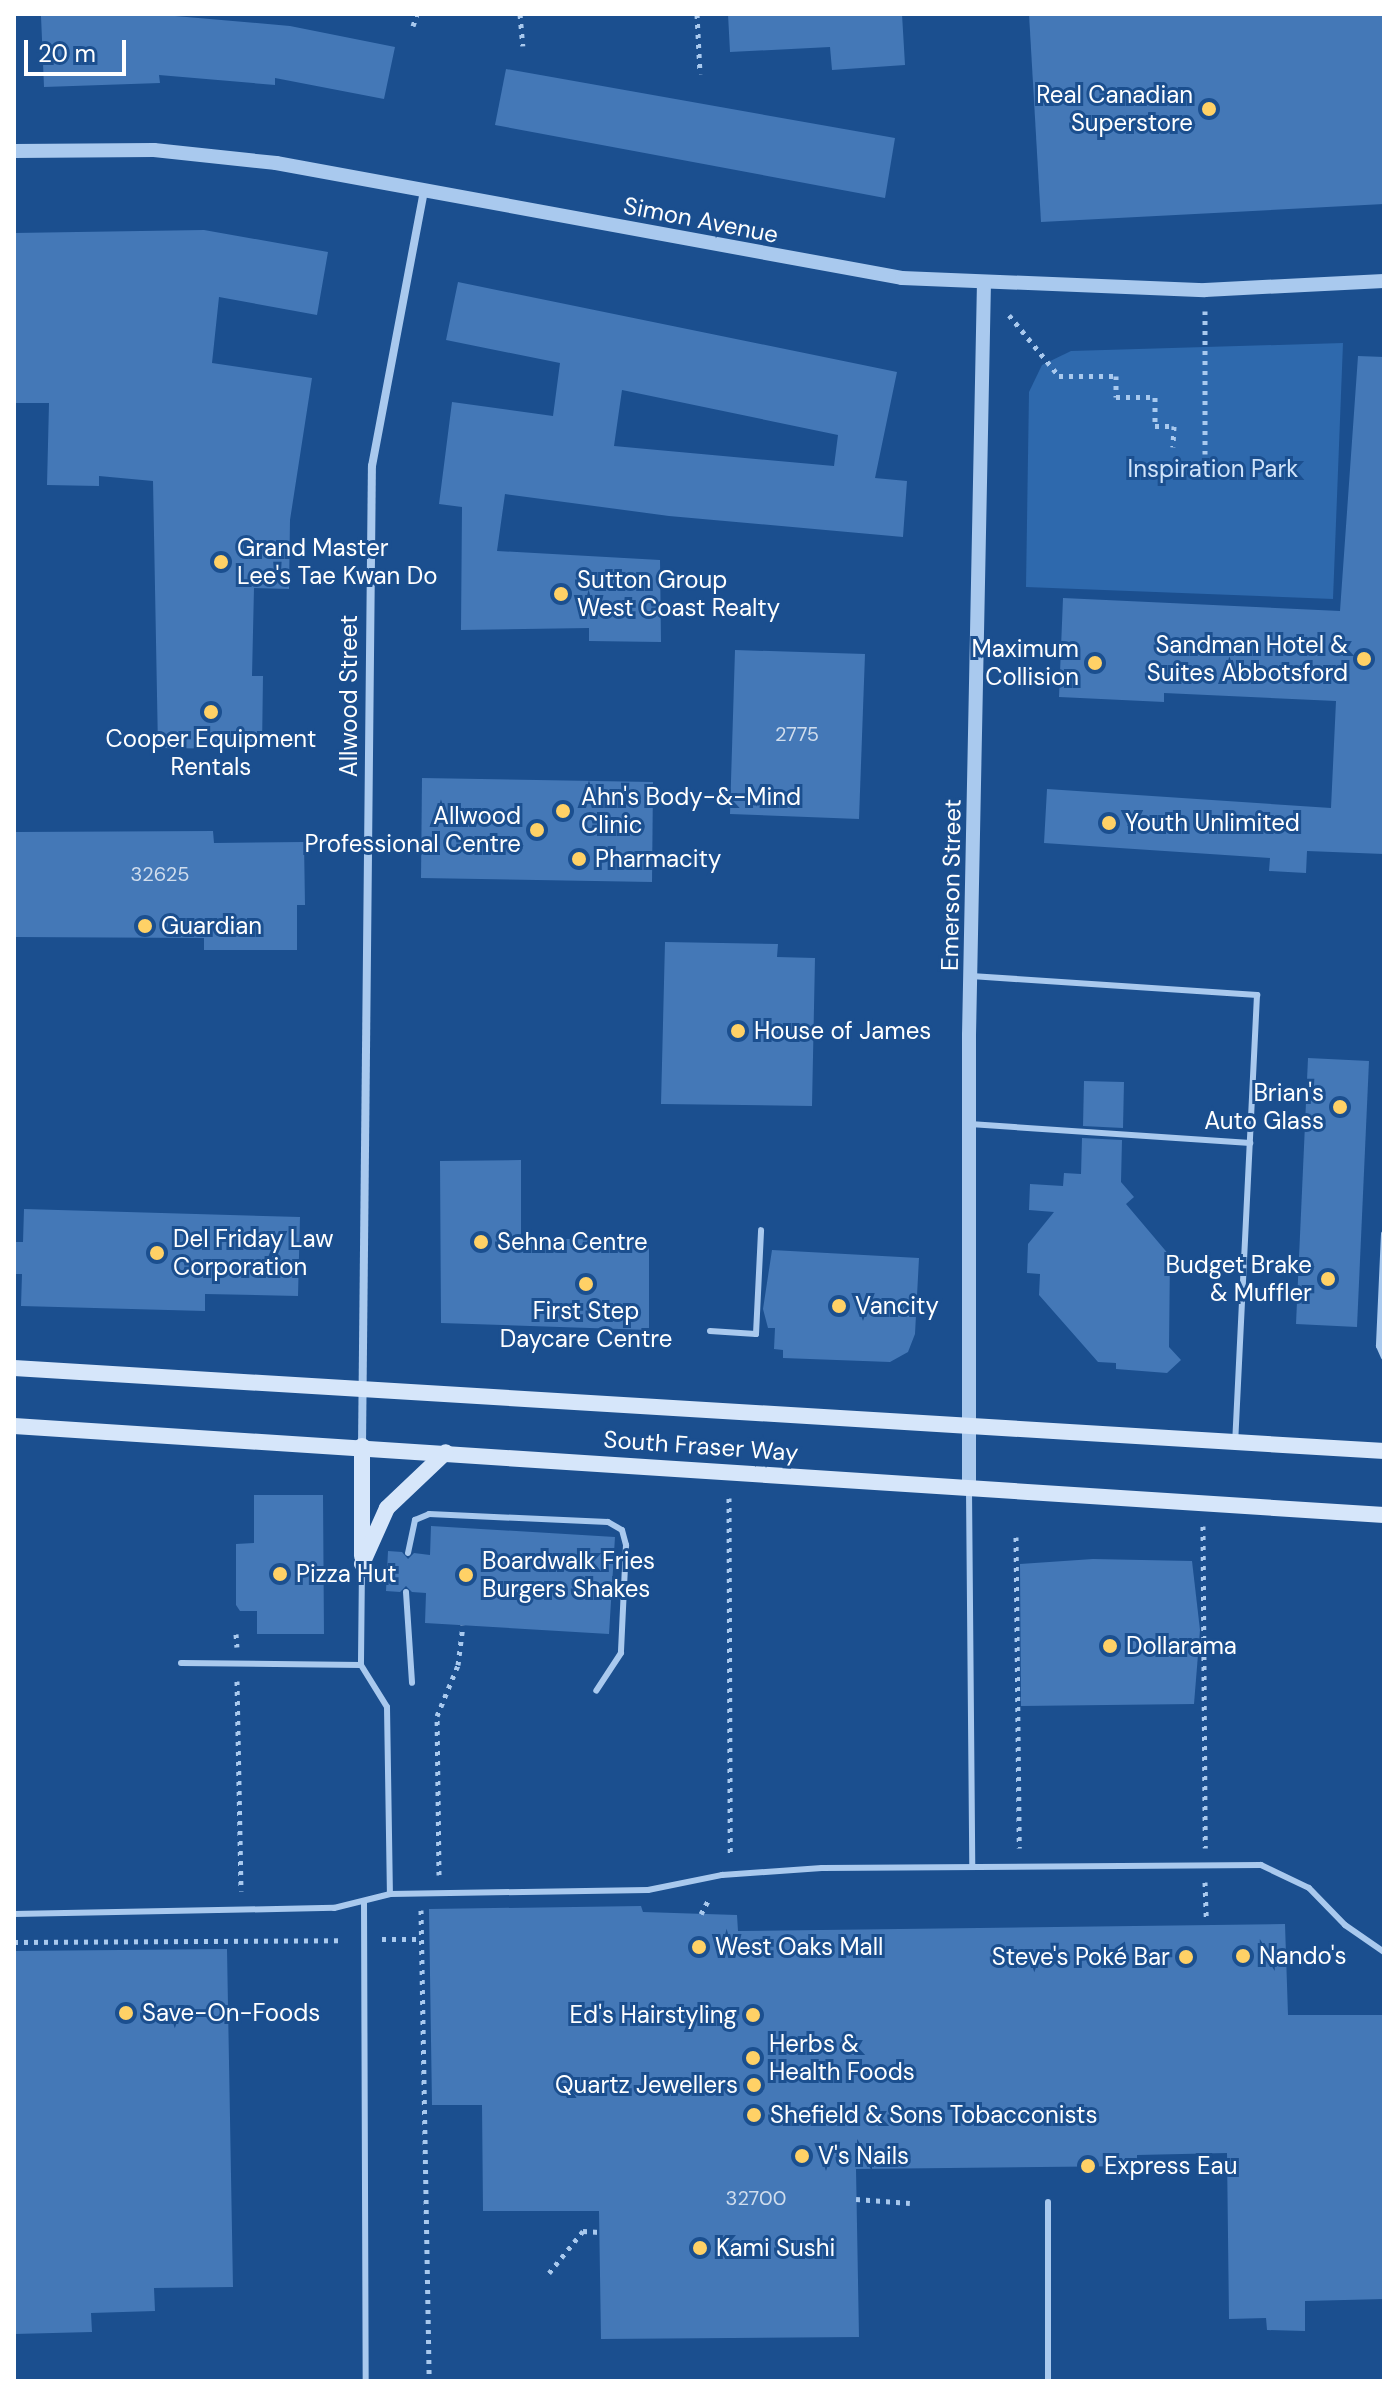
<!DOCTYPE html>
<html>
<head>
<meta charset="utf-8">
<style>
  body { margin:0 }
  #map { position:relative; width:1398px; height:2395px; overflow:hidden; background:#1b4f8f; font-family:"DM Sans",sans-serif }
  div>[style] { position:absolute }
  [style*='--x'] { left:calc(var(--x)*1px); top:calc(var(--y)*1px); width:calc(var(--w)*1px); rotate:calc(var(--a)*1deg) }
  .green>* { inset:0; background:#2e69ad }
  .building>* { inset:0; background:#4478b7 }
  .path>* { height:5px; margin-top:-2.5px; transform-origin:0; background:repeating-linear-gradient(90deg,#a9c9ee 0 4px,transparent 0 10px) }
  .service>* { height:6px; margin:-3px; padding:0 3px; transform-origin:3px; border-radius:3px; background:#a9c9ee }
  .minor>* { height:8px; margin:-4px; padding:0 4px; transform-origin:4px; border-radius:4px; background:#a9c9ee }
  .tertiary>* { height:14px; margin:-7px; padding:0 7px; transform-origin:7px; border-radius:7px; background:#a9c9ee }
  .secondary>* { height:16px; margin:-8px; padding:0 8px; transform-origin:8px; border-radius:8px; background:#d6e6fa }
  .dots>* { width:22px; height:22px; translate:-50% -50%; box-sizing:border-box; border:4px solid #1b4f8f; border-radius:50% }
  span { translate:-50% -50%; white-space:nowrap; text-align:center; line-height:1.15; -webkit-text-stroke:6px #1b4f8f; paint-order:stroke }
  .number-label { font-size:20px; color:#d0dded }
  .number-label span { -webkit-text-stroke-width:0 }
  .poi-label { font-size:24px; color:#fff }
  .right { translate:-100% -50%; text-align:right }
  .left { translate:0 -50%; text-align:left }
  .street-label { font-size:24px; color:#fff }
  .park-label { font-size:24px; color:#cfe3fa }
  .frame { position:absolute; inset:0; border:16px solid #fff; pointer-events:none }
  .scale { position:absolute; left:24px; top:40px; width:102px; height:36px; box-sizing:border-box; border:4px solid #fff; border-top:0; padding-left:10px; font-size:24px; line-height:28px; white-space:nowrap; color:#fff; -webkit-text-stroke:6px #1b4f8f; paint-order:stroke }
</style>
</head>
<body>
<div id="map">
  <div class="green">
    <div style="clip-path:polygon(1343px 343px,1333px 599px,1026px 587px,1029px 392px,1042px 365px,1071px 351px)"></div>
  </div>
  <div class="building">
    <div style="clip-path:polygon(152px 14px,290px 26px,395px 47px,384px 99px,275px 78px,275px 85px,159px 75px,160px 83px,44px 87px,41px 16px)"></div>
    <div style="clip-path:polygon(728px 14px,902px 14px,905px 65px,832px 70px,830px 47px,730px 52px)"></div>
    <div style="clip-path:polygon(1029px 14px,1384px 14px,1384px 204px,1041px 222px)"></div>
    <div style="clip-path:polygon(506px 69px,895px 138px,885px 198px,495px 125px)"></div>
    <div style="clip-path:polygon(204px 230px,328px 252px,317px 315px,219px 297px,212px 363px,312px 378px,290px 520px,289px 589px,254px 588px,252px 676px,263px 676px,262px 749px,158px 748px,153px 481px,99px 476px,99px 486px,47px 485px,49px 403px,14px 403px,14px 233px)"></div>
    <div style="clip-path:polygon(evenodd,458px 282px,897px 372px,875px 478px,907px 481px,903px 537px,669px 516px,505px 494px,497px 551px,660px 560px,661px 642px,589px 641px,589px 628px,461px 630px,462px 507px,439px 504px,452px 402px,553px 416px,560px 363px,446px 340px,458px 282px,622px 390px,838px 435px,834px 466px,614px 446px,622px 390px)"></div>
    <div style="clip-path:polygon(1358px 356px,1384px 357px,1384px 854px,1307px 851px,1306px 873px,1269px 871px,1270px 858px,1044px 843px,1047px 789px,1331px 808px,1336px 701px,1164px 693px,1164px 702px,1059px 697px,1063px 598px,1340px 611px)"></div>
    <div style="clip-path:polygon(735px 650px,865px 654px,859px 819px,730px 814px)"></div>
    <div style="clip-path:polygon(422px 778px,653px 782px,652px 882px,421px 878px)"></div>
    <div style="clip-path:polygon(213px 831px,214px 843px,304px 842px,305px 905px,297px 905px,297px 950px,204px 950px,204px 938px,16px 937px,16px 832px)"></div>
    <div style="clip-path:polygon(665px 942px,778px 944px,777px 957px,815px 958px,812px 1106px,661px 1104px)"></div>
    <div style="clip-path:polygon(1308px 1058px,1369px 1061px,1357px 1327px,1296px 1324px)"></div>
    <div style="clip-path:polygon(1084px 1081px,1124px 1082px,1123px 1128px,1083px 1126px)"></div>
    <div style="clip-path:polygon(1082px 1138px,1122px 1140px,1121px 1182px,1134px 1197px,1126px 1204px,1170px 1256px,1169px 1347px,1181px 1360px,1167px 1373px,1116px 1369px,1116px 1363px,1098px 1362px,1039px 1295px,1040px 1274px,1027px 1273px,1028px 1244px,1054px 1212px,1029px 1210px,1030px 1184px,1063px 1186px,1064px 1173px,1081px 1174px)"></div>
    <div style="clip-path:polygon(521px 1160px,521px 1239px,649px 1239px,649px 1330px,441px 1323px,440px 1161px)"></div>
    <div style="clip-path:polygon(24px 1209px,300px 1217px,298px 1296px,205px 1294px,205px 1311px,21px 1306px,22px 1274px,14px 1274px,14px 1265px,15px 1242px,23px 1242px)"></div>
    <div style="clip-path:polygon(772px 1250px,919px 1258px,915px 1334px,908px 1352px,890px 1362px,783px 1358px,783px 1350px,774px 1349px,775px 1328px,768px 1328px,763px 1309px)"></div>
    <div style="clip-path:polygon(254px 1495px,323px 1495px,324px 1634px,257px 1634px,257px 1611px,240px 1611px,236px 1605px,236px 1544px,254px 1543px)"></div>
    <div style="clip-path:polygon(431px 1526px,615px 1537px,609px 1634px,425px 1623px,426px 1593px,412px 1592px,406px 1586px,400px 1592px,386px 1591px,388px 1551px,402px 1552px,408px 1559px,414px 1553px,430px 1555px)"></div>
    <div style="clip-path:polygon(1093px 1559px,1192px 1561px,1200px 1630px,1194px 1704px,1021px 1706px,1020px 1564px)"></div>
    <div style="clip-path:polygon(641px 1906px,643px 1912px,737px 1915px,738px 1931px,1285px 1924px,1288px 2015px,1384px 2015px,1384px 2299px,1305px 2301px,1305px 2331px,1267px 2330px,1266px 2318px,1229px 2319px,1227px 2153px,1137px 2155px,1137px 2166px,856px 2169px,859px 2337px,601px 2339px,599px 2211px,483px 2211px,482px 2105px,432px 2105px,429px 1909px)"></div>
    <div style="clip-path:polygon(227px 1949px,233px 2287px,154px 2288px,155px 2311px,91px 2313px,92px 2332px,14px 2334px,14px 1951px)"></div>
  </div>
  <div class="path">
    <div style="--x:520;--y:14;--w:32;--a:85"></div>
    <div style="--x:697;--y:14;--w:60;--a:87.1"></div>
    <div style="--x:413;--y:26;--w:13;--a:-72"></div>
    <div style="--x:1009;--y:315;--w:79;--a:50.7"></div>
    <div style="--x:1059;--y:376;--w:57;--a:0"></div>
    <div style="--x:1116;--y:376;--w:21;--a:90"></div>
    <div style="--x:1116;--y:397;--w:39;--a:0"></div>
    <div style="--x:1155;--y:397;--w:29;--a:90"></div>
    <div style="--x:1155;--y:426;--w:19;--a:0"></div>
    <div style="--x:1174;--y:426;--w:21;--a:93"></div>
    <div style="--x:1205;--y:454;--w:143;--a:-90"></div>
    <div style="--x:729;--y:1498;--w:358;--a:89.8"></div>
    <div style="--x:1203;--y:1526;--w:322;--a:89.6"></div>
    <div style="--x:1016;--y:1537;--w:311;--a:89.4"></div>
    <div style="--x:236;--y:1634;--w:13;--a:86"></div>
    <div style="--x:237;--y:1681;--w:210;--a:88.9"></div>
    <div style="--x:439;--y:1875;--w:159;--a:-90.7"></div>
    <div style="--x:437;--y:1716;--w:55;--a:-67.6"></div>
    <div style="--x:458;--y:1665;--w:40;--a:-82.9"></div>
    <div style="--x:1205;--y:1882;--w:35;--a:88"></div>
    <div style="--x:421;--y:1910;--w:471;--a:89"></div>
    <div style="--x:701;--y:1914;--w:19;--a:-62"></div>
    <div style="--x:382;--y:1939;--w:39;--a:0"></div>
    <div style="--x:14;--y:1942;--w:330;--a:-0.3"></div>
    <div style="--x:856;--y:2199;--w:54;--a:4.2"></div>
    <div style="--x:549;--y:2273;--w:54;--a:-51"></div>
    <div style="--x:583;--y:2231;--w:17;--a:3"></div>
  </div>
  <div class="service">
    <div style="--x:971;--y:976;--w:287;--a:3.8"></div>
    <div style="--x:1257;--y:995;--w:445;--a:92.8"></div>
    <div style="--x:970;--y:1124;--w:281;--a:3.9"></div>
    <div style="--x:1384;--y:1234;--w:112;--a:92.6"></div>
    <div style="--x:1379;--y:1346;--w:12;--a:66"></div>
    <div style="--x:710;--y:1331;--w:46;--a:3.7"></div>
    <div style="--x:756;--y:1334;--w:104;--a:-87.2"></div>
    <div style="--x:969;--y:1490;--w:377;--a:89.5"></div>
    <div style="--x:408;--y:1553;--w:34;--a:-78"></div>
    <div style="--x:415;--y:1520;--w:15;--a:-23"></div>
    <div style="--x:429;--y:1514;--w:179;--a:2.6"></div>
    <div style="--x:608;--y:1522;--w:16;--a:30"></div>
    <div style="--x:622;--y:1530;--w:16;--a:75"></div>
    <div style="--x:626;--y:1545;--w:108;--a:92.7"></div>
    <div style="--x:621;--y:1653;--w:45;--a:123.3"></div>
    <div style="--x:362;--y:1566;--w:99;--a:90.6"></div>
    <div style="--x:361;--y:1665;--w:49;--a:58.2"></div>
    <div style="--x:387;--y:1707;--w:187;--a:89.1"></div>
    <div style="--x:406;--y:1592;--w:91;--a:86.2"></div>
    <div style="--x:181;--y:1663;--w:180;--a:0.6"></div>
    <div style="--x:364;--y:1901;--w:480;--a:89.8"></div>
    <div style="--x:14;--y:1914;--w:320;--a:-1.1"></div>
    <div style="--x:334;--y:1908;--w:58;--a:-14"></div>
    <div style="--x:390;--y:1894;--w:258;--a:-0.9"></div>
    <div style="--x:648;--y:1890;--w:76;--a:-11.5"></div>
    <div style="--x:722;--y:1875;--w:100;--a:-4"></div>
    <div style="--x:822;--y:1868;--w:439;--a:-0.4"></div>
    <div style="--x:1261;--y:1865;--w:53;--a:25.6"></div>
    <div style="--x:1309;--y:1888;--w:52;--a:45.8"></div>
    <div style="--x:1345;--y:1925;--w:47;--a:34.7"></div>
    <div style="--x:1048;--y:2202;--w:179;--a:90"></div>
  </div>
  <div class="minor">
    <div style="--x:362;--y:1446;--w:980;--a:-89.42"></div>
    <div style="--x:372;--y:466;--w:281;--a:-79.3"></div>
  </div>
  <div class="tertiary">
    <div style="--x:14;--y:151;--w:140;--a:-0.4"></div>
    <div style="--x:154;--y:150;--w:123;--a:6.1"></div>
    <div style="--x:276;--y:163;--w:636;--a:10.41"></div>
    <div style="--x:902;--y:278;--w:303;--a:2.3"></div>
    <div style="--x:1205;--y:290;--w:179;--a:-2.9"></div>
    <div style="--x:969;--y:1489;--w:454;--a:-90"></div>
    <div style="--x:969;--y:1035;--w:753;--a:-88.86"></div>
  </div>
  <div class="secondary">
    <div style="--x:14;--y:1368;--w:1373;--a:3.47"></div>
    <div style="--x:14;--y:1426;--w:1373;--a:3.72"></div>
    <div style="--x:362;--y:1446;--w:110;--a:90"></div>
    <div style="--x:362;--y:1564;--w:61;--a:-65.9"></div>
    <div style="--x:387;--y:1508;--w:81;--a:-43.5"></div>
  </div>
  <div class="dots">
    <div style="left:1209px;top:109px;background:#ffd166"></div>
    <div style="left:221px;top:562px;background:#ffd166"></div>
    <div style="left:561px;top:594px;background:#ffd166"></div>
    <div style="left:1364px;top:659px;background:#ffd166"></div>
    <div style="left:1095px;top:663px;background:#ffd166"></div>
    <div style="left:211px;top:712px;background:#ffd166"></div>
    <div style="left:563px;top:811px;background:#ffd166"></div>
    <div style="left:1109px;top:823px;background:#ffd166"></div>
    <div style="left:537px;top:830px;background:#ffd166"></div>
    <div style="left:579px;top:859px;background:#ffd166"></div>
    <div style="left:145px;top:926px;background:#ffd166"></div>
    <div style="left:738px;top:1031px;background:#ffd166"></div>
    <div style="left:1340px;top:1107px;background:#ffd166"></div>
    <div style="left:481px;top:1242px;background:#ffd166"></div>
    <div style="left:157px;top:1253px;background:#ffd166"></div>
    <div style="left:1328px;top:1279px;background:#ffd166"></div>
    <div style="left:586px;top:1284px;background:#ffd166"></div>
    <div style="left:839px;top:1306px;background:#ffd166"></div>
    <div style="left:280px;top:1574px;background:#ffd166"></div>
    <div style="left:466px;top:1575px;background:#ffd166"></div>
    <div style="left:1110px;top:1646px;background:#ffd166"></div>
    <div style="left:699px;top:1947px;background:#ffd166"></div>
    <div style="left:1243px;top:1956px;background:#ffd166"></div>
    <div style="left:1186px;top:1957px;background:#ffd166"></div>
    <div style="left:126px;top:2013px;background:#ffd166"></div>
    <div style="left:753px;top:2015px;background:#ffd166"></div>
    <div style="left:753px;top:2058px;background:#ffd166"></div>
    <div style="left:754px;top:2085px;background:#ffd166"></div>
    <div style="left:754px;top:2115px;background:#ffd166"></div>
    <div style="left:802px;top:2156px;background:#ffd166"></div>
    <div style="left:1088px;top:2166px;background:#ffd166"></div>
    <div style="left:700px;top:2248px;background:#ffd166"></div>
  </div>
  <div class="number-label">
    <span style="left:797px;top:734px">2775</span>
    <span style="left:160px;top:874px">32625</span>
    <span style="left:756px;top:2198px">32700</span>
  </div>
  <div class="poi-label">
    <span class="right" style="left:1193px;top:109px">Real Canadian<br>Superstore</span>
    <span class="left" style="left:237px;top:562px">Grand Master<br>Lee's Tae Kwan Do</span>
    <span class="left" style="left:577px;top:594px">Sutton Group<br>West Coast Realty</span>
    <span class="right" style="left:1348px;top:659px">Sandman Hotel &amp;<br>Suites Abbotsford</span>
    <span class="right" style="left:1079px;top:663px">Maximum<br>Collision</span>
    <span style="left:211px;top:753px">Cooper Equipment<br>Rentals</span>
    <span class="left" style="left:581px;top:811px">Ahn's Body-&amp;-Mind<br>Clinic</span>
    <span class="right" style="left:521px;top:830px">Allwood<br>Professional Centre</span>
    <span class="left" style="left:1125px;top:823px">Youth Unlimited</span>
    <span class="left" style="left:595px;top:859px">Pharmacity</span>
    <span class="left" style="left:161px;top:926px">Guardian</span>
    <span class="left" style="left:754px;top:1031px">House of James</span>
    <span class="right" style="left:1324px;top:1107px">Brian's<br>Auto Glass</span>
    <span class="left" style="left:173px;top:1253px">Del Friday Law<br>Corporation</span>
    <span class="left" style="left:497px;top:1242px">Sehna Centre</span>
    <span class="right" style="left:1312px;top:1279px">Budget Brake<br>&amp; Muffler</span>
    <span class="left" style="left:855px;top:1306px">Vancity</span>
    <span style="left:586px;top:1325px">First Step<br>Daycare Centre</span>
    <span class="left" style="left:482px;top:1575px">Boardwalk Fries<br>Burgers Shakes</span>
    <span class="left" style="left:296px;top:1574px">Pizza Hut</span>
    <span class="left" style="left:1126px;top:1646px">Dollarama</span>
    <span class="left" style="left:715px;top:1947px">West Oaks Mall</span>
    <span class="left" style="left:1259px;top:1956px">Nando's</span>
    <span class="right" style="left:1170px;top:1957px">Steve's Poké Bar</span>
    <span class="left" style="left:142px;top:2013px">Save-On-Foods</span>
    <span class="right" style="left:737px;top:2015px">Ed's Hairstyling</span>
    <span class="left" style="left:769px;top:2058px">Herbs &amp;<br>Health Foods</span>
    <span class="right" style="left:738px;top:2085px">Quartz Jewellers</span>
    <span class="left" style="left:770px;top:2115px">Shefield &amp; Sons Tobacconists</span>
    <span class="left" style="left:818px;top:2156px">V's Nails</span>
    <span class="left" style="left:1104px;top:2166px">Express Eau</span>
    <span class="left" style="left:716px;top:2248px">Kami Sushi</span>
  </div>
  <div class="street-label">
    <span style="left:701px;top:220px;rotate:11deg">Simon Avenue</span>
    <span style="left:349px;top:696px;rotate:-90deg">Allwood Street</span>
    <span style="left:951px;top:885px;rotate:-89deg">Emerson Street</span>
    <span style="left:701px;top:1446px;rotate:4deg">South Fraser Way</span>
  </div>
  <div class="park-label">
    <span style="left:1213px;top:469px">Inspiration Park</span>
  </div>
  <div class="frame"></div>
  <div class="scale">20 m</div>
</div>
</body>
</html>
